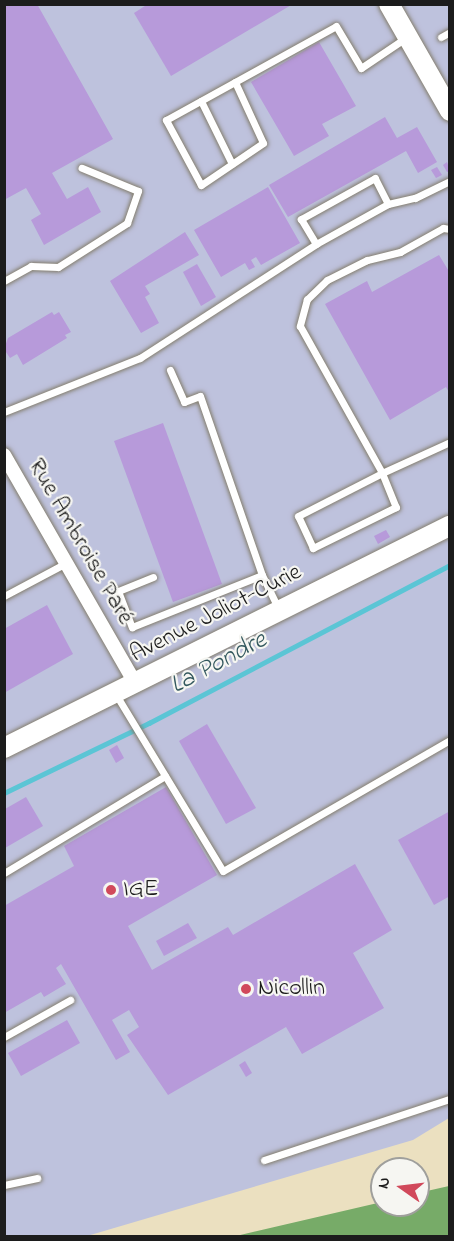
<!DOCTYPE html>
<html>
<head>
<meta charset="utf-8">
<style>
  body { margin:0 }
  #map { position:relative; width:454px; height:1241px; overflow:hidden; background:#ebe0c0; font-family:"Indie Flower",sans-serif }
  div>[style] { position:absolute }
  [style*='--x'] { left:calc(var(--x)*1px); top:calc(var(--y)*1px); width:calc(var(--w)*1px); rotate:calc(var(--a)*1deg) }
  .industrial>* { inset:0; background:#bec2dd }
  .forest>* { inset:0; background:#77ab68 }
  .stream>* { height:4.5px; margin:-2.25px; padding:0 2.25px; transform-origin:2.25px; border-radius:2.25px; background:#5bc5d5 }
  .building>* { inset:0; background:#b79ada }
  .roads { filter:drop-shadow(0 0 2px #847e6e) drop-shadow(0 0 2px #847e6e) }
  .lane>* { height:7px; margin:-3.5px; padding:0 3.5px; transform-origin:3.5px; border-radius:3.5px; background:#fff }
  .street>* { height:14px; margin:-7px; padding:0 7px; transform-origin:7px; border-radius:7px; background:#fff }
  .secondary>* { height:20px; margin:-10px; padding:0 10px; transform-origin:10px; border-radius:10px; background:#fff }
  .dots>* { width:16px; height:16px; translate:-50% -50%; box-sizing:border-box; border:3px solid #f6f6f2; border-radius:50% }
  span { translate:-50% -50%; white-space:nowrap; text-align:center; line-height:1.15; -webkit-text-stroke:4.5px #f6f6f2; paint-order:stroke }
  .street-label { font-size:24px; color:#1c1c1c }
  .poi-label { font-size:24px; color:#1c1c1c }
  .left { translate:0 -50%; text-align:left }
  .water-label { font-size:26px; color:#32575d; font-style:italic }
  .frame { position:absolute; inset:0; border:6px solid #1c1c1c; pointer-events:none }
  .north { position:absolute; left:370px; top:1157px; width:60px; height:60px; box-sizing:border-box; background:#f6f6f2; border:2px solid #9f9f9c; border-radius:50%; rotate:284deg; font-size:16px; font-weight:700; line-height:24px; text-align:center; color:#1c1c1c }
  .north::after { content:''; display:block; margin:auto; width:21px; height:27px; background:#d1495b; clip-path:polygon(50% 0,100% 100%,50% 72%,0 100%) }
</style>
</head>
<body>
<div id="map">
  <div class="industrial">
    <div style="clip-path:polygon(5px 5px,449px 5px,449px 1118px,413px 1140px,87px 1236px,5px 1236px)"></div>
  </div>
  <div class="forest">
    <div style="clip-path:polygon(449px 1186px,449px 1236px,236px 1236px,382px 1202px,382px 1205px,418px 1205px,418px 1193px)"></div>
  </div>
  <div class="stream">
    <div style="--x:4;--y:793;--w:161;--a:-25.8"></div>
    <div style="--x:149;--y:723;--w:340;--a:-27.7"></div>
  </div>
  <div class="building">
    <div style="clip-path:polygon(4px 4px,37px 4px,113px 139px,52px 173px,67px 199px,88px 187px,101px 212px,44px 245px,31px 220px,41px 214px,26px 188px,4px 200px)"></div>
    <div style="clip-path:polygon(148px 4px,293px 4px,171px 76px,134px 13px)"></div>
    <div style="clip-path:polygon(319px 42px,356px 106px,322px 124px,329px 136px,294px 156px,251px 82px)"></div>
    <div style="clip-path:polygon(385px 117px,397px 138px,417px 127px,437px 162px,418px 173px,406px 151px,288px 217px,269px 185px)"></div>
    <div style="clip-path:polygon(447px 162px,450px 171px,447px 172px,443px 165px)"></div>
    <div style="clip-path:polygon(437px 167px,442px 175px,436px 178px,431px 170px)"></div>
    <div style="clip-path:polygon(268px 187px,300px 243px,261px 265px,256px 257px,251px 260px,255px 267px,249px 270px,245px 263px,221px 277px,194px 230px)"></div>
    <div style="clip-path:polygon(185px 232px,199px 255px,145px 286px,150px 294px,145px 297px,159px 323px,141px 333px,110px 281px)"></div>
    <div style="clip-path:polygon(439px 255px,450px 273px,450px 394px,446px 387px,390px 420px,325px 304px,367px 281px,372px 292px)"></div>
    <div style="clip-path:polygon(197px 264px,216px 297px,201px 306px,183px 272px)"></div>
    <div style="clip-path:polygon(52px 312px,54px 315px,59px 312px,71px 332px,65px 335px,67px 338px,23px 365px,17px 354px,10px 358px,4px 349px,8px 338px)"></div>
    <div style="clip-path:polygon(163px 423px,222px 584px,173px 602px,114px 441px)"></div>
    <div style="clip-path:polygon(386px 530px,390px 537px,378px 544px,374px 536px)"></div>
    <div style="clip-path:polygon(47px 605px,73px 654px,4px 693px,4px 629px)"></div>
    <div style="clip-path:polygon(207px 724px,256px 808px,226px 824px,179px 741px)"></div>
    <div style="clip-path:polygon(117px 745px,124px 758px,116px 763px,109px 750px)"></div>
    <div style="clip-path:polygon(166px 787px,217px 875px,128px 926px,152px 970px,228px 927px,233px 935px,355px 864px,392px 930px,353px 953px,384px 1008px,302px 1054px,286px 1027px,168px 1095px,127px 1035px,139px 1027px,129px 1010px,112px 1020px,130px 1052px,116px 1060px,61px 964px,56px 968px,66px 984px,44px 997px,41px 992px,4px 1013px,4px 906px,74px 866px,64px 846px)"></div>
    <div style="clip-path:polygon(26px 797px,43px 826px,5px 848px,5px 809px)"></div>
    <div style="clip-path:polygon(450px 811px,450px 896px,434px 905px,398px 840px)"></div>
    <div style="clip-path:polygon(188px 923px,197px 938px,164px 956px,156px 941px)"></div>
    <div style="clip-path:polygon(67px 1020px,80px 1043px,21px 1076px,8px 1053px)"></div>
    <div style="clip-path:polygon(245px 1061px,252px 1073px,246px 1077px,239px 1065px)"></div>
  </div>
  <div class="roads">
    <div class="lane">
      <div style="--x:441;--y:37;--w:10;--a:-29"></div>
      <div style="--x:235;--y:82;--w:67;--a:65.3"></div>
      <div style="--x:263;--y:143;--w:75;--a:145.9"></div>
      <div style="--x:201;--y:185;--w:74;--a:-118.3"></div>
      <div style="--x:166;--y:120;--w:194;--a:-28.9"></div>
      <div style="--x:336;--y:26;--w:49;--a:59.2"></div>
      <div style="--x:361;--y:68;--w:55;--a:-34"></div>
      <div style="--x:201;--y:101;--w:70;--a:63.8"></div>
      <div style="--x:388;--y:204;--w:28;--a:-13"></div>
      <div style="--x:415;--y:198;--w:39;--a:-26"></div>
      <div style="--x:450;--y:229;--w:7;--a:-172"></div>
      <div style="--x:443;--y:228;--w:49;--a:150.8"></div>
      <div style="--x:400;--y:252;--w:34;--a:166"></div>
      <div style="--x:367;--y:260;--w:45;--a:153.4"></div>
      <div style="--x:327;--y:280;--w:28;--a:136"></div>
      <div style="--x:307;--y:299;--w:28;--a:105"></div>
      <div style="--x:300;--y:326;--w:168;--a:60.8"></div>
      <div style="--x:382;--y:473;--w:75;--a:-24.5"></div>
      <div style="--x:4;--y:281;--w:31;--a:-29"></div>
      <div style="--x:31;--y:266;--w:27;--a:2"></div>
      <div style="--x:58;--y:267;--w:82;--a:-32.5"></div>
      <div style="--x:127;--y:223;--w:34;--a:-71"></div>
      <div style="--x:138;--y:191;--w:61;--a:-157.7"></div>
      <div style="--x:170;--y:370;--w:35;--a:66"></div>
      <div style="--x:184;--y:402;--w:17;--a:-21"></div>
      <div style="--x:200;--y:396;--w:189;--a:70.9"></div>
      <div style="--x:262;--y:575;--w:37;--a:64"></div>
      <div style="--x:4;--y:412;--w:146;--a:-21.7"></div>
      <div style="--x:140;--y:358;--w:210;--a:-32.9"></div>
      <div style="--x:316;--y:244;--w:82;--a:-29.1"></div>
      <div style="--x:388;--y:204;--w:29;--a:-117"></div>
      <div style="--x:375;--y:178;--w:85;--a:151"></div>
      <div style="--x:301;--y:219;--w:29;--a:59"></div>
      <div style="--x:382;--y:473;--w:37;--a:68"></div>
      <div style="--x:396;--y:507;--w:93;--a:153.7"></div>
      <div style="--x:313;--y:548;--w:35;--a:-115"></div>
      <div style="--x:298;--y:516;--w:94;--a:-27.1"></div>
      <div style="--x:153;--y:577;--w:38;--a:158"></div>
      <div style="--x:118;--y:591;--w:39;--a:69"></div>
      <div style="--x:132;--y:627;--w:140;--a:-21.8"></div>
      <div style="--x:4;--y:596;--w:70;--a:-28"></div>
      <div style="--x:115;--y:693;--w:208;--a:58.8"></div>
      <div style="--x:223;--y:871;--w:262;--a:-30"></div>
      <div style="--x:4;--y:873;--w:188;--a:-31.1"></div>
      <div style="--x:4;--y:1037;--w:76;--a:-29.3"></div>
      <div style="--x:264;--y:1160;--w:196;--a:-18.2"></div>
      <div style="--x:4;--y:1185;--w:34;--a:-12"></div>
    </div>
    <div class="street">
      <div style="--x:4;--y:455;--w:263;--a:60.1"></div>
    </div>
    <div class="secondary">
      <div style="--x:389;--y:4;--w:123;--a:60.3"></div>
      <div style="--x:4;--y:748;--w:498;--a:-26.5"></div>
    </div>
  </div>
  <div class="dots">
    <div style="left:111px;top:890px;background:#d1495b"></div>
    <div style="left:246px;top:989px;background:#d1495b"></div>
  </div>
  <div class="street-label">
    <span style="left:80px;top:542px;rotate:60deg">Rue Ambroise Paré</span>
    <span style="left:216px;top:614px;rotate:-27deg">Avenue Joliot-Curie</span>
  </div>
  <div class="poi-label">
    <span class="left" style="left:123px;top:890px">IGE</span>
    <span class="left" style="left:258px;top:989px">Nicollin</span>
  </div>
  <div class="water-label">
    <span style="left:219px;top:664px;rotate:-28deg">La Pondre</span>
  </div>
  <div class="frame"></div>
  <div class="north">N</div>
</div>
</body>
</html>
